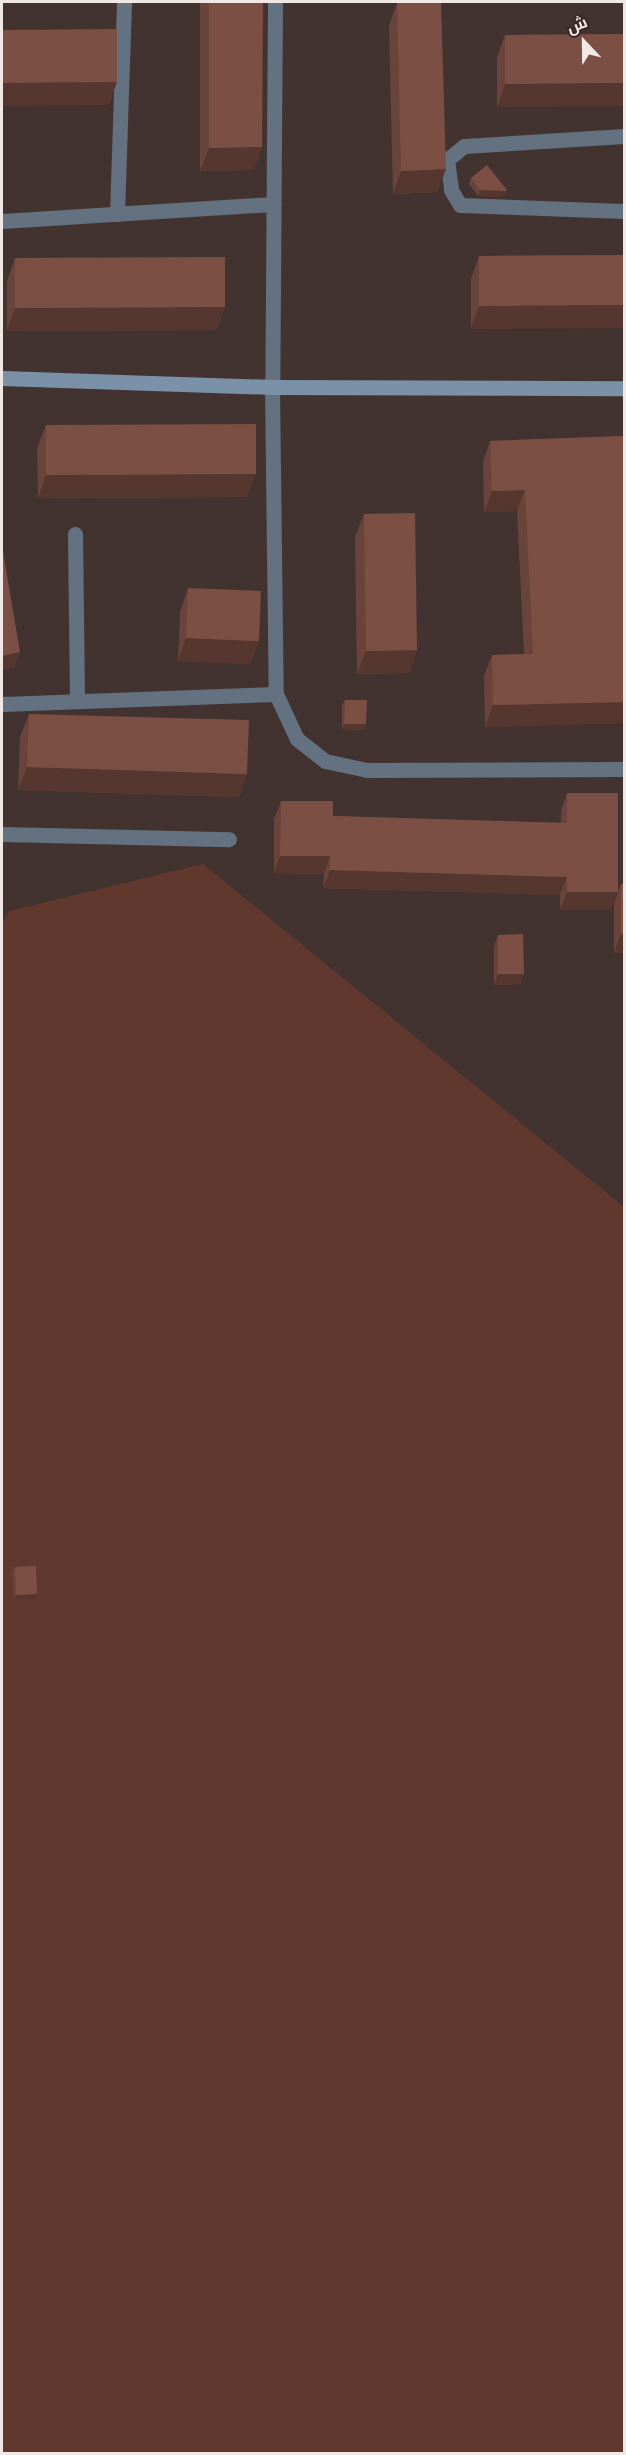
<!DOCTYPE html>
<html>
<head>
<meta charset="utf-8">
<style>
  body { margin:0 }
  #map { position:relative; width:626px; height:2455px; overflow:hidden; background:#423330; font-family:Cabin,Cairo,sans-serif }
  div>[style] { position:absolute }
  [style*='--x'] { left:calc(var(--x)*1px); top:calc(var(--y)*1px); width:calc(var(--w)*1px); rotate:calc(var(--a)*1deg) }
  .green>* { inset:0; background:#61382d }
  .service>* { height:15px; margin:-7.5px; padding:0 7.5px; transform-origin:7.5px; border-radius:7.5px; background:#637180 }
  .minor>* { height:15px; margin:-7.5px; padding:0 7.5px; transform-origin:7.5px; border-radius:7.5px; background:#637180 }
  .secondary>* { height:15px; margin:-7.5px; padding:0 7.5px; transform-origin:7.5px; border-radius:7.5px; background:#7b91a8 }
  .wall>* { inset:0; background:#6a443a }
  .shaded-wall>* { inset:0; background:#56372f }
  .building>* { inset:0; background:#7b4f43 }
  span { translate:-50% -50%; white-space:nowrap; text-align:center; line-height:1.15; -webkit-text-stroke:5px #372926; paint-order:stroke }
  .frame { position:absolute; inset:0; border:3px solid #f1e7e5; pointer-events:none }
  .north { position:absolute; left:554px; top:12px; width:60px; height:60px; -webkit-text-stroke:4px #372926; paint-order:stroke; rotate:338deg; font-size:16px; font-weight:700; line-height:24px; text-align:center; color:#f1e7e5 }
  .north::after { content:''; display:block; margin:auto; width:21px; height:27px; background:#f1e7e5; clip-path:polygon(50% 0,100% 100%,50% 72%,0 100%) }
</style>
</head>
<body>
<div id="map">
  <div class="green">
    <div style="clip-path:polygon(203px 864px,624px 1207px,624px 2453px,2px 2454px,2px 922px,9px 911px)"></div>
  </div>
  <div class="service">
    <div style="--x:624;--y:136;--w:160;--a:176.4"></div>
    <div style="--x:464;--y:146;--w:22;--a:141"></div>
    <div style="--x:447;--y:160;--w:30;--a:82"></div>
    <div style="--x:451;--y:190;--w:17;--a:59"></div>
    <div style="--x:460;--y:205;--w:164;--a:2.1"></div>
    <div style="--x:117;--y:214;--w:212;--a:-88.1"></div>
    <div style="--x:75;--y:534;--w:164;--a:89.3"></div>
  </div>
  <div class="minor">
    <div style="--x:275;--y:2;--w:385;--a:90.4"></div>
    <div style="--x:272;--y:387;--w:307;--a:89.3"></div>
    <div style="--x:276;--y:694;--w:50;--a:65"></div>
    <div style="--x:297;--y:739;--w:36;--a:38"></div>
    <div style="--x:325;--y:761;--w:43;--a:12.1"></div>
    <div style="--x:367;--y:770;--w:257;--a:-0.2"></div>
    <div style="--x:2;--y:221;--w:272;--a:-3.6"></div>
    <div style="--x:2;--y:704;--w:274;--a:-2.1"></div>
    <div style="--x:2;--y:834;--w:227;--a:1.3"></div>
  </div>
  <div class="secondary">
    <div style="--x:2;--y:378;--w:270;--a:1.9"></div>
    <div style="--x:272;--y:387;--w:352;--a:0.2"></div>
  </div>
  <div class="wall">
    <div style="clip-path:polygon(200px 2px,263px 2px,254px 170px,200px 171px)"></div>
    <div style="clip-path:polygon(397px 3px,437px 192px,393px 194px,389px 26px)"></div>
    <div style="clip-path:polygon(624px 34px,497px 107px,497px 57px,505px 35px)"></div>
    <div style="clip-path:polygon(471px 178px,505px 196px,504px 197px,478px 196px,469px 184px)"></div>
    <div style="clip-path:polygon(624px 255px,471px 329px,471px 279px,479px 256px)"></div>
    <div style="clip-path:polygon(15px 258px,225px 307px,216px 330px,7px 331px,7px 281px)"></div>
    <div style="clip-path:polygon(46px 425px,247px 497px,38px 498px,37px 448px)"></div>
    <div style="clip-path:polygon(624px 436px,624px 723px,485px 727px,484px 676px,492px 655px,524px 654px,517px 511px,484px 512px,483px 462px,490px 441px)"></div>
    <div style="clip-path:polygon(364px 514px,417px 650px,409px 673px,357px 674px,355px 537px)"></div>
    <div style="clip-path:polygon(188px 588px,259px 641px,250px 664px,178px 661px,180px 612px)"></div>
    <div style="clip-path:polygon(345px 700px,366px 724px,364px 730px,342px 729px,342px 705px)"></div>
    <div style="clip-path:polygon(29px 714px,247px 774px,239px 797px,18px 790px,20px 737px)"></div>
    <div style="clip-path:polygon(567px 793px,611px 910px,560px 910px,560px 895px,323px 888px,324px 874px,274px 873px,274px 819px,281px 801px,333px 816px,561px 823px,561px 811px)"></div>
    <div style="clip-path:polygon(621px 884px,624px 953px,614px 953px,614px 903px)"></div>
    <div style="clip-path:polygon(498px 935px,524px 974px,520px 984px,494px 985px,494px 946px)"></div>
    <div style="clip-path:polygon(15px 1567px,35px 1599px,14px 1600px,12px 1573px)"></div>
  </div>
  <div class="shaded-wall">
    <div style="clip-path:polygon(117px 82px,109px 105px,2px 106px,2px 83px)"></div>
    <div style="clip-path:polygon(624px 83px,624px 106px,497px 107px,505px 84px)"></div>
    <div style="clip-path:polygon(262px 147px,254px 170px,200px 171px,209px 148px)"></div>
    <div style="clip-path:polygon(446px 169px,437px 192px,393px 194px,401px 171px)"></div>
    <div style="clip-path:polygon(480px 190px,507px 190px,504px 197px,478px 196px)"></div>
    <div style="clip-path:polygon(624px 305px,624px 328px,471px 329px,479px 306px)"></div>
    <div style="clip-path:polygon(225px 307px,216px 330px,7px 331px,15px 308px)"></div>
    <div style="clip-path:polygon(256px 474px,247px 497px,38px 498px,46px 475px)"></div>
    <div style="clip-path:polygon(525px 490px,517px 511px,484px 512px,492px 491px)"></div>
    <div style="clip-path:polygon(186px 638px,259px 641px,250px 664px,178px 661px)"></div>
    <div style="clip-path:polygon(417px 650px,409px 673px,357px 674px,366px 651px)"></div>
    <div style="clip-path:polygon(20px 652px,14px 668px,2px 670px,2px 656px)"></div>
    <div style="clip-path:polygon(624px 702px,624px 723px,485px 727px,493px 705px)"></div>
    <div style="clip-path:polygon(344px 724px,366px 724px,364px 730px,342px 729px)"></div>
    <div style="clip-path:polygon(27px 767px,247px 774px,239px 797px,18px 790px)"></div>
    <div style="clip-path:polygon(280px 856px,330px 856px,324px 874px,274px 873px)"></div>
    <div style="clip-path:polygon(330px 870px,567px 877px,560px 895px,323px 888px)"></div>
    <div style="clip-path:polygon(567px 892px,618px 892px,611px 910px,560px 910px)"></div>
    <div style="clip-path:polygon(621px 934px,624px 934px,624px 953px,614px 953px)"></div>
    <div style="clip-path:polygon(498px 974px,524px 974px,520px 984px,494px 985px)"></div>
    <div style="clip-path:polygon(37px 1594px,35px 1599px,14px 1600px,16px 1595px)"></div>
  </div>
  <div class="building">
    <div style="clip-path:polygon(209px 2px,263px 2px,262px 147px,209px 148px)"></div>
    <div style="clip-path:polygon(441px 2px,446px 169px,401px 171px,397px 3px)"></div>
    <div style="clip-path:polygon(117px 29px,117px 82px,2px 83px,2px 30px)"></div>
    <div style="clip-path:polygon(624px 34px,624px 83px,505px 84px,505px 35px)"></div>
    <div style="clip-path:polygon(487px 165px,507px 190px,506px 191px,480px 190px,471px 178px)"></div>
    <div style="clip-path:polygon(624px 255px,624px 305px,479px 306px,479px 256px)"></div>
    <div style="clip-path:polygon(225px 257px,225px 307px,15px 308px,15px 258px)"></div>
    <div style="clip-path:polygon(256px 424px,256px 474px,46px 475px,46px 425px)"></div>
    <div style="clip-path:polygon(624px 436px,624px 702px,493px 705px,492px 655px,533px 654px,525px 490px,492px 491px,490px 441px)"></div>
    <div style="clip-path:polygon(415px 513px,417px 650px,366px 651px,364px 514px)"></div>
    <div style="clip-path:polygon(2px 546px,20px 652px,2px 656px)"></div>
    <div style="clip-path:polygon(188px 588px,261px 591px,259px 641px,186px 638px)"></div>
    <div style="clip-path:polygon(345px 700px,367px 700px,366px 724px,344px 724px)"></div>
    <div style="clip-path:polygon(29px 714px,249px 720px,247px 774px,27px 767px)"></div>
    <div style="clip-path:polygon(567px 793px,618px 793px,618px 892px,567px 892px,567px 877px,330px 870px,330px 856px,280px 856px,281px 801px,333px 801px,333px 816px,567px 823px)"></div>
    <div style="clip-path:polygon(621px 884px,624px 884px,624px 934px,621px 934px)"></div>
    <div style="clip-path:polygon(523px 934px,524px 974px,498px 974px,498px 935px)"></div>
    <div style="clip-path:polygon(36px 1566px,37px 1594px,16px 1595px,15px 1567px)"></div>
  </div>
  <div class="frame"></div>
  <div class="north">ش</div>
</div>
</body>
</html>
